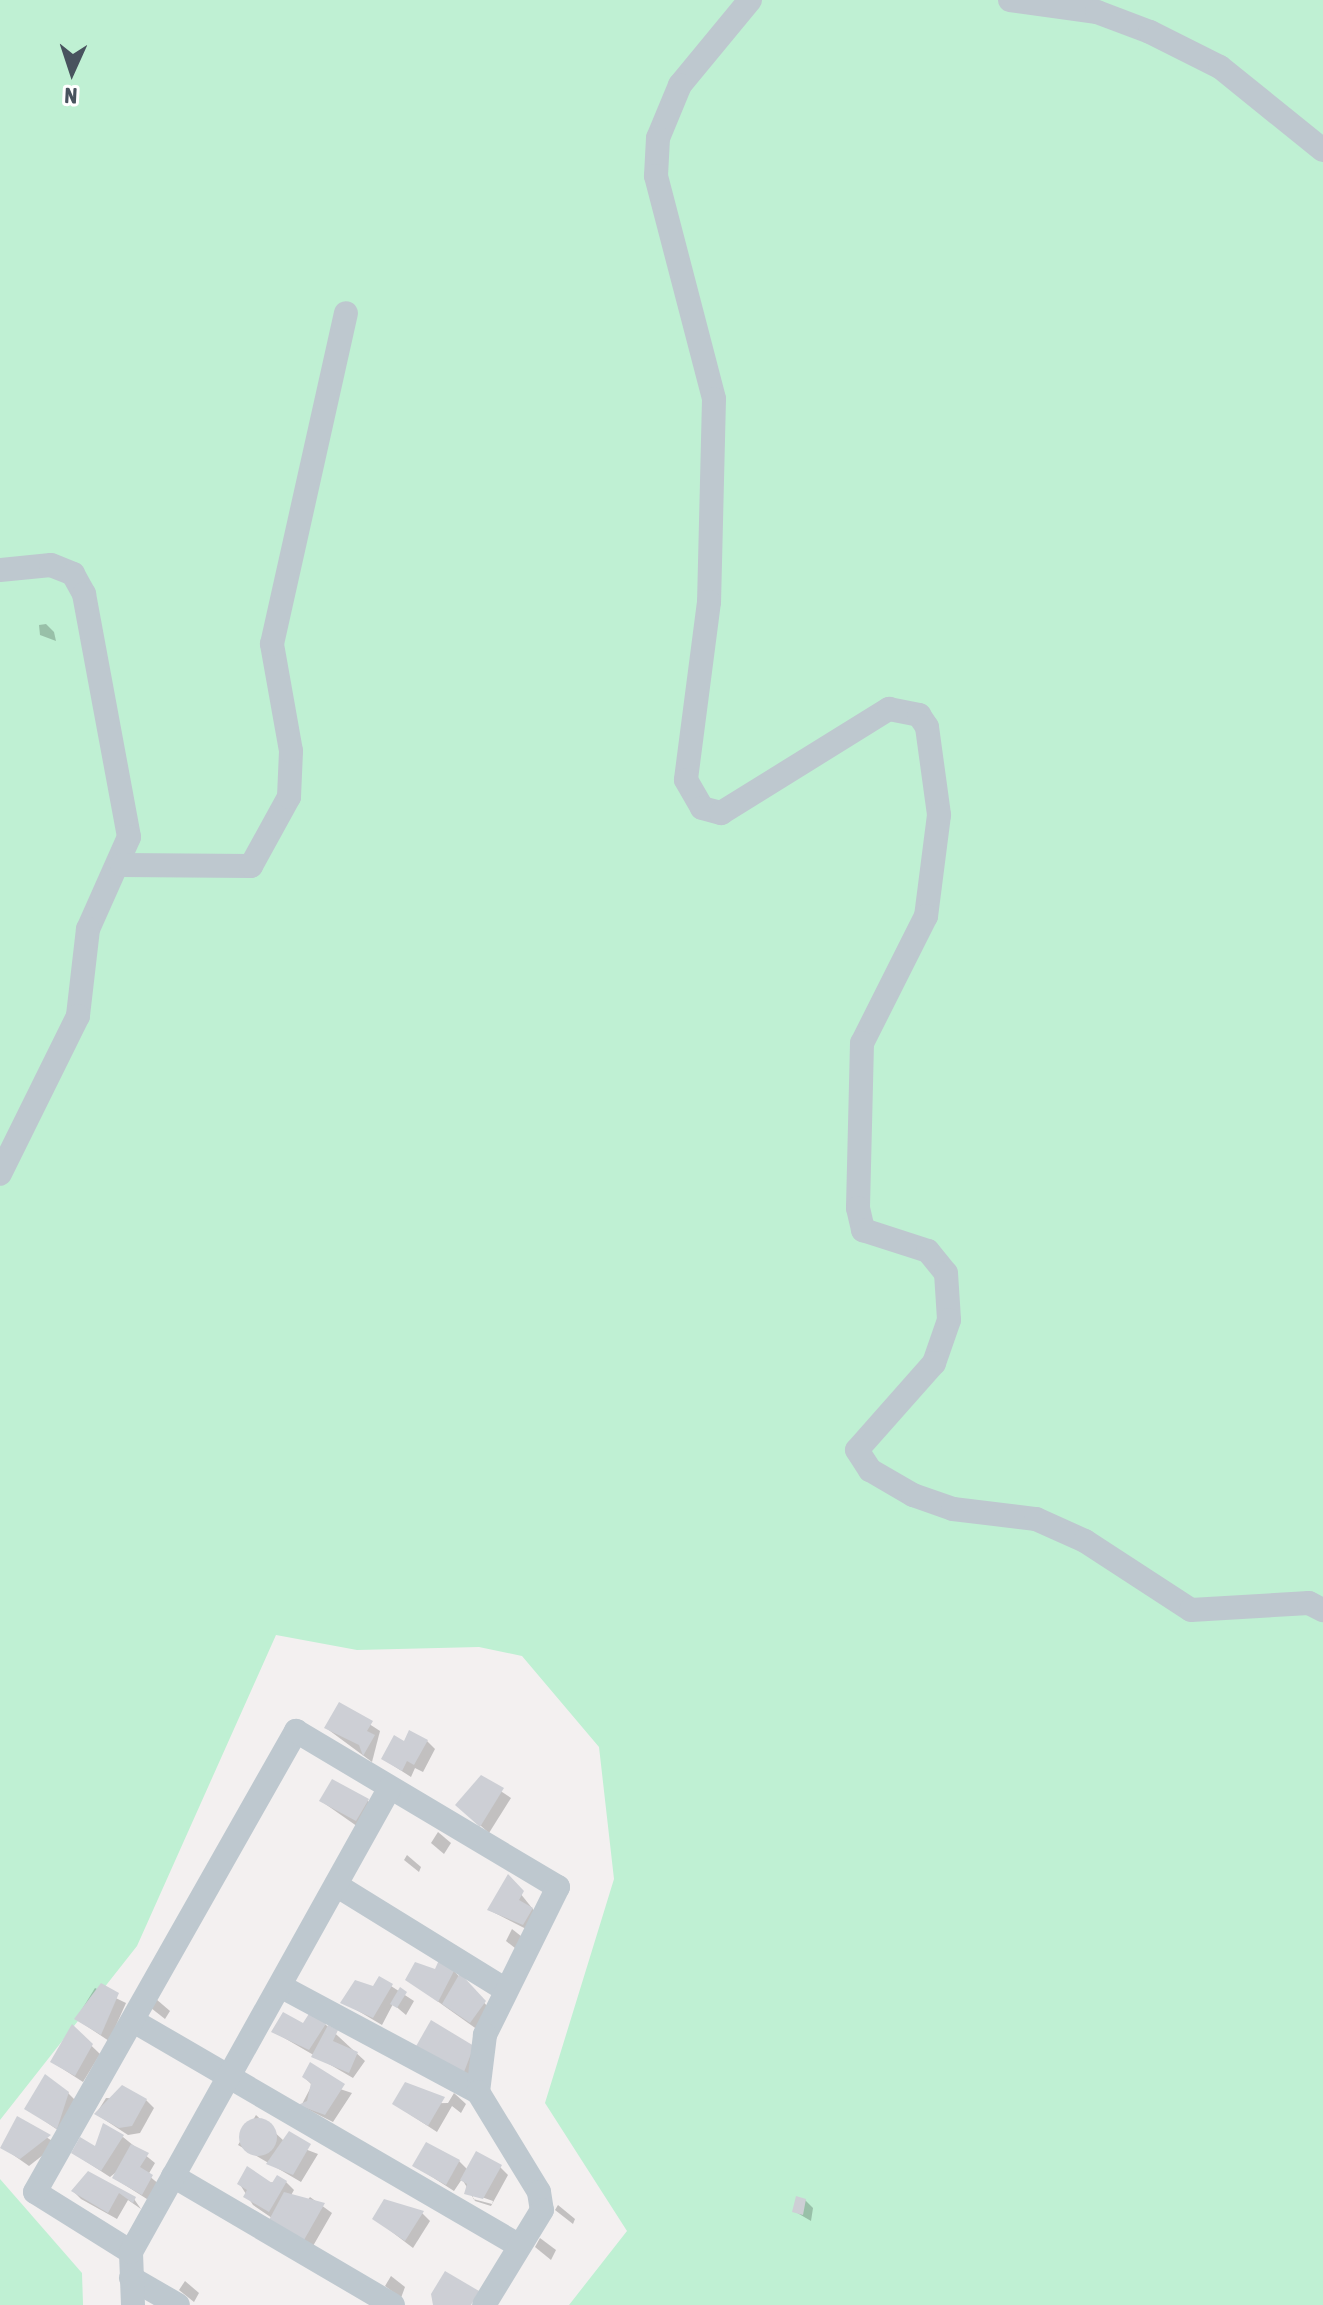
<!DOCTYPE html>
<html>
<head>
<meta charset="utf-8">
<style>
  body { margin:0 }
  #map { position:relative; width:1323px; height:2305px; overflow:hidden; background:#f3f0f0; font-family:"Asap Condensed",sans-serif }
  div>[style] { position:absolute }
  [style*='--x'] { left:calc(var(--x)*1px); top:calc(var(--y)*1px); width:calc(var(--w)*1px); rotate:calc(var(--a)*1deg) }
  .green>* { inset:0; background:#bff0d3 }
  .shadow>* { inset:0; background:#0003 }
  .building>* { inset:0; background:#cdcfd5 }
  .round { border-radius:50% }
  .street>* { height:24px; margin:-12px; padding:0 12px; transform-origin:12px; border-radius:12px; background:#bec8cf }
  span { translate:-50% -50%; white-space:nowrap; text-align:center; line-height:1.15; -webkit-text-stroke:6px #fff; paint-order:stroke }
  .north { position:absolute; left:32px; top:32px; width:80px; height:80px; -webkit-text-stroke:6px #fff; paint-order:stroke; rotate:183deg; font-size:22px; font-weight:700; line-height:32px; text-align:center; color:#48535e }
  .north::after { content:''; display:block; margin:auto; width:28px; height:36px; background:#48535e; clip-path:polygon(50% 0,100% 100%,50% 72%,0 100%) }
</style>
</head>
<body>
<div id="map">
  <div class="green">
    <div style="clip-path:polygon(0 0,1323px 0,1323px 2305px,569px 2305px,627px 2231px,545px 2103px,614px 1879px,599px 1747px,522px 1656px,479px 1647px,357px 1650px,276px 1635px,137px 1946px,0 2120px)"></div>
    <div style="clip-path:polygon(0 2179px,82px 2273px,83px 2305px,0 2305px)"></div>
  </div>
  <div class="shadow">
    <div style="clip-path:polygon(46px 624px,54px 632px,56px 641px,40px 635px,39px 625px)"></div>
    <div style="clip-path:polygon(340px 1705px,380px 1731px,372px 1762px,326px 1728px)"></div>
    <div style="clip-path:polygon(427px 1741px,435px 1749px,423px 1772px,415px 1768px,411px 1777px,383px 1759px,404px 1743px)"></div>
    <div style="clip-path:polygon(481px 1778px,511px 1798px,489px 1833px,465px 1812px)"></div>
    <div style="clip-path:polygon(321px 1801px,368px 1801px,375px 1809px,361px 1829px)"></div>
    <div style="clip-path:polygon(438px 1832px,451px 1843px,444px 1854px,431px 1843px)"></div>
    <div style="clip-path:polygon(407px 1855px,421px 1867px,419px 1872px,404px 1860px)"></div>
    <div style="clip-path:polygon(508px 1878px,540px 1918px,532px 1932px,489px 1910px)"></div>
    <div style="clip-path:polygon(512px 1929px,526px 1940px,520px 1952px,506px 1941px)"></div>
    <div style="clip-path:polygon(453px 1970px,492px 2011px,478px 2030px,409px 1981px)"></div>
    <div style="clip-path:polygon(391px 1986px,414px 2001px,406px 2015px,393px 2004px,382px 2025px,343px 2002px)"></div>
    <div style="clip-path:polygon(95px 1988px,126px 2003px,109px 2041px,76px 2019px)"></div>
    <div style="clip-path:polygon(156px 1999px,170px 2011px,165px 2019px,151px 2008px)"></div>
    <div style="clip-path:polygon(312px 2012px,365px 2061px,353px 2078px,274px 2032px,304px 2026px)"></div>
    <div style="clip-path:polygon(72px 2027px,100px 2054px,83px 2082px,52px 2062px)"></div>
    <div style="clip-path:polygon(472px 2048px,472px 2079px,426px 2056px)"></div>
    <div style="clip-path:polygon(304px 2077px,352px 2093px,333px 2122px,301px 2106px,312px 2085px)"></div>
    <div style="clip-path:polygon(68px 2093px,76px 2101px,65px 2135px,27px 2109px)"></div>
    <div style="clip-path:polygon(454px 2093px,466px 2104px,461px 2113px,452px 2106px,437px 2132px,394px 2104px,448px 2103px)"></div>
    <div style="clip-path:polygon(106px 2098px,146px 2100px,154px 2108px,140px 2133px,128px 2135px,96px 2114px)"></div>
    <div style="clip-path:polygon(256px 2115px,284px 2141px,318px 2154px,301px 2182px,238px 2145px)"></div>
    <div style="clip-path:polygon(18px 2119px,57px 2144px,29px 2166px,2px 2147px)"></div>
    <div style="clip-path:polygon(123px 2137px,155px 2163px,148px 2175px,160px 2185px,150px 2201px,114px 2178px,119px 2170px,110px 2177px,73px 2153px)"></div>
    <div style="clip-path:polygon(evenodd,459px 2161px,468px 2170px,500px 2167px,508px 2175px,491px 2206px,475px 2201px,462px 2179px,454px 2191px,415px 2166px,459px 2161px,473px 2194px,493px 2201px,492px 2204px,473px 2199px,473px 2194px)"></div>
    <div style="clip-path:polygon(89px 2174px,134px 2199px,141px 2209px,128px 2200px,117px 2219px,81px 2199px,73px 2191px)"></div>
    <div style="clip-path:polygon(286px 2182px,294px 2190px,290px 2197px,304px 2205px,310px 2197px,332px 2213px,313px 2246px,253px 2205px,239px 2183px)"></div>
    <div style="clip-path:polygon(805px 2200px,813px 2208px,811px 2221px,794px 2211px)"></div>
    <div style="clip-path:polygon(558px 2205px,575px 2219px,573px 2224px,555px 2210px)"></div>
    <div style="clip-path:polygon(422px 2213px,430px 2221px,413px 2248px,375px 2219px)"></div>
    <div style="clip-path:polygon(540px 2238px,556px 2250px,551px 2260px,535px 2247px)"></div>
    <div style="clip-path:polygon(391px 2276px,405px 2287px,401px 2298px,385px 2286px)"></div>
    <div style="clip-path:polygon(185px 2281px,199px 2293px,194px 2302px,179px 2290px)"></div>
  </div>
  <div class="building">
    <div style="clip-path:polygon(339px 1702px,373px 1721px,367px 1731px,375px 1735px,363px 1756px,359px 1745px,324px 1728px)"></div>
    <div style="clip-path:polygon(409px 1730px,428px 1740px,414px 1765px,407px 1761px,402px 1771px,381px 1759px,394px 1735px,404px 1741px)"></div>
    <div style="clip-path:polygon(481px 1775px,504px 1788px,480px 1827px,455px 1805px)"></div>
    <div style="clip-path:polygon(332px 1779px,369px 1799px,356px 1821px,319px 1801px)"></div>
    <div style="clip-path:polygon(508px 1874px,524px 1891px,519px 1900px,533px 1908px,523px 1925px,487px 1910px)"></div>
    <div style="clip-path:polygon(439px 1960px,455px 1969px,438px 2002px,405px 1980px,415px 1962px,435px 1969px)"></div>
    <div style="clip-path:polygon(460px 1973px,486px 2001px,470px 2023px,442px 2004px)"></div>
    <div style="clip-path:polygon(379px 1976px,393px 1984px,373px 2018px,340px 2003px,355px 1980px,373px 1986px)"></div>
    <div style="clip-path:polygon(101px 1983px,119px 1993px,101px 2035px,74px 2019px)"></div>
    <div style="clip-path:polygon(400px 1987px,407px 1992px,397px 2008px,390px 2004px)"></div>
    <div style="clip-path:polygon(312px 2009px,329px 2019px,309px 2050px,271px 2032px,283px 2012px,303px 2023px)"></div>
    <div style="clip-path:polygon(431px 2020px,474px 2046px,464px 2072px,415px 2048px)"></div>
    <div style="clip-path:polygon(72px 2024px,93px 2044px,75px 2076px,50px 2062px)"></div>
    <div style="clip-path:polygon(328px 2025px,338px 2030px,333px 2041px,358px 2052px,349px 2073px,311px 2057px)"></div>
    <div style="clip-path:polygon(310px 2062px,345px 2084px,325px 2115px,298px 2105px,307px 2101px,311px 2083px,302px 2077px)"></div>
    <div style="clip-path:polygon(45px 2074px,69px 2092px,57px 2129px,24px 2109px)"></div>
    <div style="clip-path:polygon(405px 2082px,445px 2097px,428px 2126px,392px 2104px)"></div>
    <div style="clip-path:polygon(122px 2085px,147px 2099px,132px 2126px,119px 2128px,94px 2114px)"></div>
    <div style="clip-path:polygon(17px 2116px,51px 2135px,20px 2159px,0 2148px)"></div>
    <div class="round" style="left:239px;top:2118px;width:38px;height:38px"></div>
    <div style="clip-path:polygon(103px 2123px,124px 2135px,101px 2171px,71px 2153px,80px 2137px,95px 2146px)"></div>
    <div style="clip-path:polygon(289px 2131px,311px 2144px,293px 2175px,266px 2164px)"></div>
    <div style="clip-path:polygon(426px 2142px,460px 2160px,446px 2185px,412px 2166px)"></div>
    <div style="clip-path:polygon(131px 2144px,149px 2153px,140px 2167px,153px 2175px,142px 2195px,112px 2178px)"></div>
    <div style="clip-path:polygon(476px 2151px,502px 2165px,483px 2199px,464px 2194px,467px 2184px,460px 2180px)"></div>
    <div style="clip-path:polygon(247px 2166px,272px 2183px,277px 2175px,287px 2181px,269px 2212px,243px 2197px,247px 2190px,237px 2184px)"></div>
    <div style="clip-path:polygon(88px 2171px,136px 2197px,133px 2203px,119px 2193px,108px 2213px,71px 2191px)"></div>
    <div style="clip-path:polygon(284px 2192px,325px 2203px,304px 2240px,269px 2220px)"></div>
    <div style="clip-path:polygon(796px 2196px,806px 2199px,803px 2215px,792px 2212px)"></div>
    <div style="clip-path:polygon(384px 2199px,424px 2211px,405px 2241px,372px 2219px)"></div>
    <div style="clip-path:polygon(445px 2271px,479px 2291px,471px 2305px,433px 2305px,431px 2294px)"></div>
  </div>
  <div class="street">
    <div style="--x:750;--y:0;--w:110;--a:129.5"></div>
    <div style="--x:680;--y:85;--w:57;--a:112.5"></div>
    <div style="--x:658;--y:138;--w:38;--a:93"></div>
    <div style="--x:656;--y:176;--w:230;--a:75.4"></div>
    <div style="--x:714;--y:399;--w:203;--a:91.4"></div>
    <div style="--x:709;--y:602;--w:179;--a:97.4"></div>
    <div style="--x:686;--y:780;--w:32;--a:60"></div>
    <div style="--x:702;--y:808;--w:20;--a:15"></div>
    <div style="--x:721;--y:813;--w:198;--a:-31.8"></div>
    <div style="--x:889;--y:709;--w:31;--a:11"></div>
    <div style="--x:919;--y:715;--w:14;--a:56"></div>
    <div style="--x:927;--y:727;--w:89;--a:82.2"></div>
    <div style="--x:939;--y:815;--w:102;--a:97.3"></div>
    <div style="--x:926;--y:916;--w:142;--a:116.7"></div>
    <div style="--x:862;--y:1043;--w:165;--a:91.4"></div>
    <div style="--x:858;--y:1208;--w:23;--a:77"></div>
    <div style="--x:863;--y:1230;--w:68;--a:17.9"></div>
    <div style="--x:928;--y:1251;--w:28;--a:51"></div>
    <div style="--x:946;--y:1273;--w:47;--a:86.3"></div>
    <div style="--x:949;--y:1320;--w:46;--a:109.2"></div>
    <div style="--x:934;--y:1363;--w:116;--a:131.5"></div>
    <div style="--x:857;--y:1450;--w:24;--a:57"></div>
    <div style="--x:870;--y:1470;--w:50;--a:30.2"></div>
    <div style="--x:913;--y:1495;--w:42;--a:19.3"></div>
    <div style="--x:953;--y:1509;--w:84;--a:6.9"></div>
    <div style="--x:1036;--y:1519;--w:54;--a:24.2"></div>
    <div style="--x:1085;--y:1541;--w:126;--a:33.1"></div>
    <div style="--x:1191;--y:1610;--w:118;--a:-3.4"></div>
    <div style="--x:1309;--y:1603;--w:16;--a:27"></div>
    <div style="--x:1010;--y:0;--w:88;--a:7.9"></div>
    <div style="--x:1097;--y:12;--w:57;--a:20.7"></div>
    <div style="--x:1150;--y:32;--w:78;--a:26.6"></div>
    <div style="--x:1220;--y:67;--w:132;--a:38.9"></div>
    <div style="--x:0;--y:570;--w:51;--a:-5.6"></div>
    <div style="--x:51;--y:565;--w:24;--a:22"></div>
    <div style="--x:73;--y:574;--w:23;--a:61"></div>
    <div style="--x:84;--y:594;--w:247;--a:79.5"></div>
    <div style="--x:129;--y:837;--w:101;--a:114"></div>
    <div style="--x:88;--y:929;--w:88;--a:96.6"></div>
    <div style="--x:78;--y:1016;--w:176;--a:116.3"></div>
    <div style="--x:122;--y:865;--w:129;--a:0.4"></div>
    <div style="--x:251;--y:866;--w:79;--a:-61.2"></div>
    <div style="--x:289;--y:797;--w:46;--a:-87.5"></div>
    <div style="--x:291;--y:751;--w:109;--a:-100.1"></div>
    <div style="--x:272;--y:644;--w:339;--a:-77.4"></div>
    <div style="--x:336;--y:1885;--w:196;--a:31.7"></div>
    <div style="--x:282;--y:1987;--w:222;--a:28.2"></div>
    <div style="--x:135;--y:2022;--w:443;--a:30.2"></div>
    <div style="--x:173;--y:2176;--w:255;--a:30.4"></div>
    <div style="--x:131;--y:2252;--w:113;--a:-148"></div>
    <div style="--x:35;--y:2192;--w:530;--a:-60.48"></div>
    <div style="--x:296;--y:1731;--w:305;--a:30.8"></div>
    <div style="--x:558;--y:1887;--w:165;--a:116.3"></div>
    <div style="--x:485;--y:2035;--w:57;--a:97"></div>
    <div style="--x:478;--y:2092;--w:117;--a:58.6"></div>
    <div style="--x:539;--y:2192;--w:18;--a:81"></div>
    <div style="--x:542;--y:2210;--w:111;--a:121.4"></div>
    <div style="--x:131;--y:2278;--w:54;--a:29.9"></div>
    <div style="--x:133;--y:2305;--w:53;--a:-92.2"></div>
    <div style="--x:131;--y:2252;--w:530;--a:-60.87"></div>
  </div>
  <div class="north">N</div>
</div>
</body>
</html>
